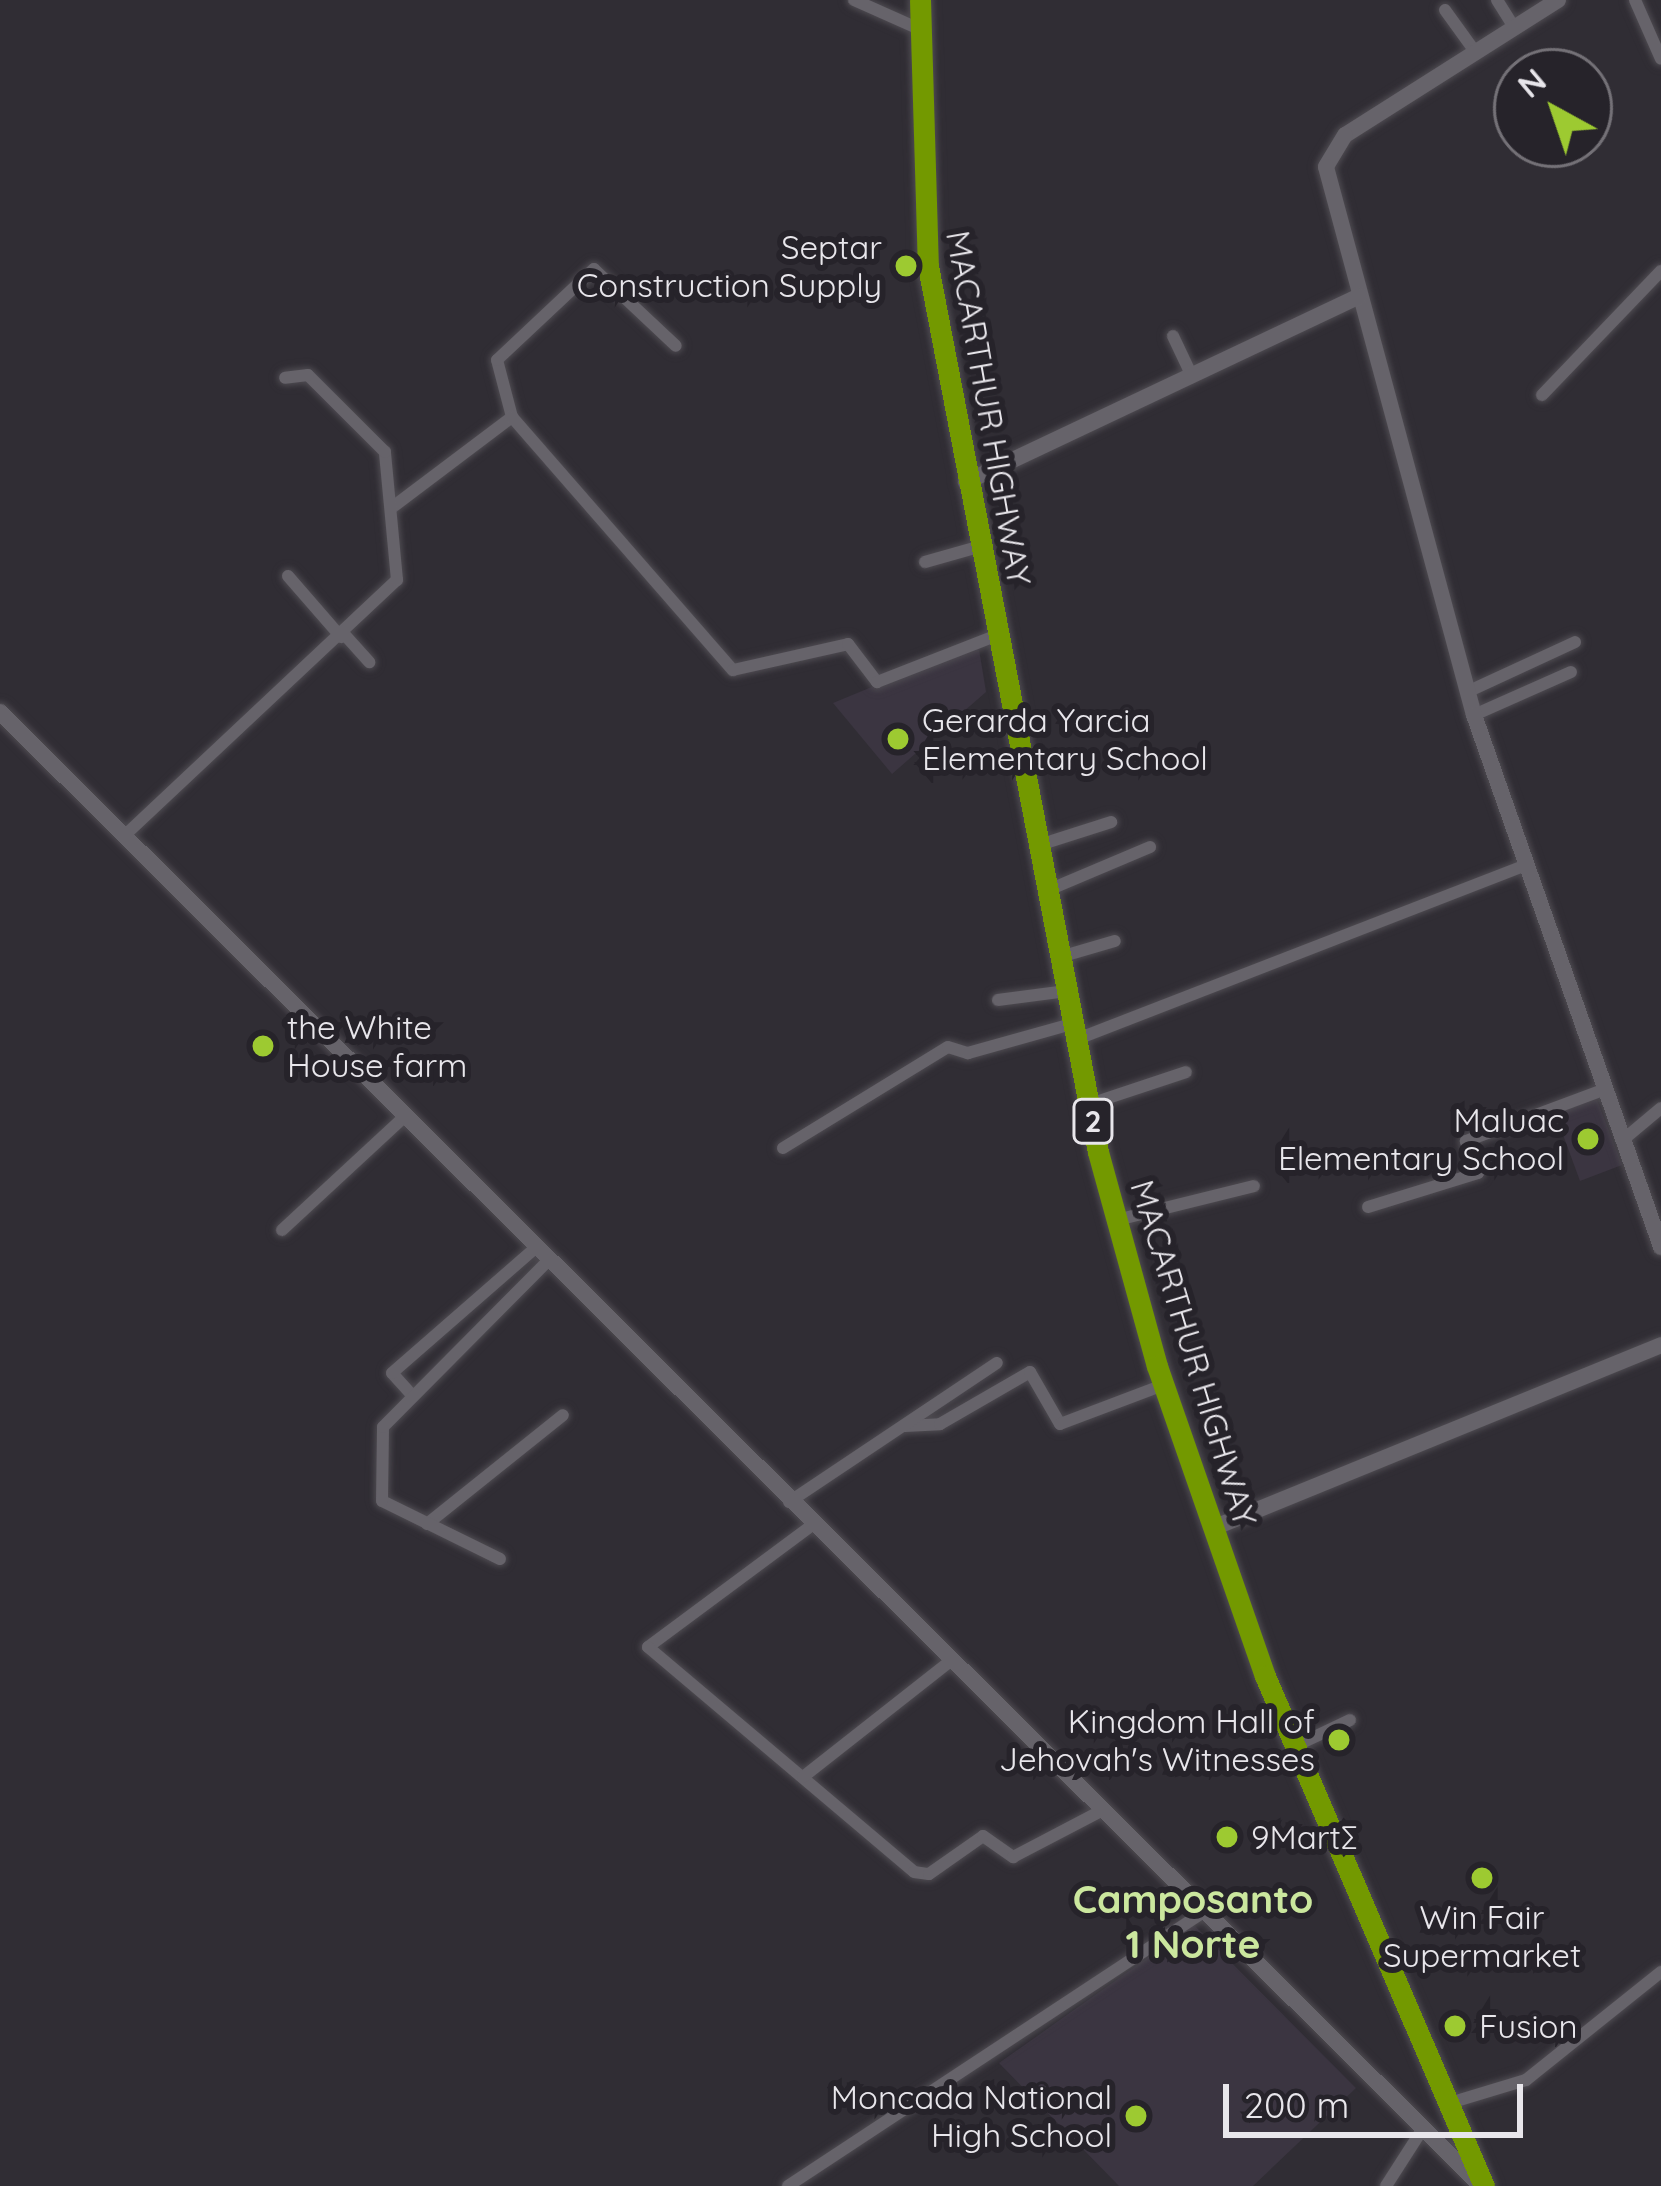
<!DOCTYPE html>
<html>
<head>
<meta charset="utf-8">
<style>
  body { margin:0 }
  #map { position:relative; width:1661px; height:2186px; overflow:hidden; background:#302d34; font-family:Quicksand,sans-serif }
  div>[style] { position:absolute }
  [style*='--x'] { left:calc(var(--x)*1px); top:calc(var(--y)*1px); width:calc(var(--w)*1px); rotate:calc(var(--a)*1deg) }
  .built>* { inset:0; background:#3b3541 }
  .roads { filter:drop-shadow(0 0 3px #4e4b51) drop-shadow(0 0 3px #4e4b51) }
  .street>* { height:12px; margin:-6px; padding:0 6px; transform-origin:6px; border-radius:6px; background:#66636a }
  .secondary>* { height:16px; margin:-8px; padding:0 8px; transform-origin:8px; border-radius:8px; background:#66636a }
  .highway>* { height:21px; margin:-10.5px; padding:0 10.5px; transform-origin:10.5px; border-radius:10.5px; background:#739900 }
  .dots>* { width:33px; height:33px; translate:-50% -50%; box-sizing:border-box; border:6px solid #26232a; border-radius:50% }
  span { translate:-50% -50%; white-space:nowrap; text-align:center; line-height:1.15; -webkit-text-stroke:12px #26232a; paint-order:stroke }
  .shield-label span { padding:3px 9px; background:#26232a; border:3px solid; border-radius:9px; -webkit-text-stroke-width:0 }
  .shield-label { font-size:30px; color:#e8e6eb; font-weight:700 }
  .poi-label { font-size:33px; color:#e8e6eb }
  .right { translate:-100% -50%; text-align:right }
  .left { translate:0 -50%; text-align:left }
  .street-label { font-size:33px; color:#e8e6eb }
  .quarter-label { font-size:39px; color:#cbe79e; font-weight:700 }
  .north { position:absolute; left:1493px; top:48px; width:120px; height:120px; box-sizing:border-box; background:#26232a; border:3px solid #747177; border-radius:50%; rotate:320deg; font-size:33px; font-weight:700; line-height:48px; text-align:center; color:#e8e6eb }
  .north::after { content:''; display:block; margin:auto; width:42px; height:54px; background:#9dca31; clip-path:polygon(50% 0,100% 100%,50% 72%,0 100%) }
  .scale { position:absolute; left:1223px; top:2084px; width:300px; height:54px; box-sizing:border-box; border:6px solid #e8e6eb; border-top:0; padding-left:15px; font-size:36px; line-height:42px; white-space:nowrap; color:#e8e6eb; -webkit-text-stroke:9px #26232a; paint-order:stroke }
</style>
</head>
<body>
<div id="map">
  <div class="built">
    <div style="clip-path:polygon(978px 643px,986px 692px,892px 774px,833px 703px)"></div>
    <div style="clip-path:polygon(1596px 1097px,1622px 1165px,1580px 1181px,1555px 1113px)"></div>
    <div style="clip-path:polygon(1194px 1925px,1356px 2088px,1253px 2186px,1119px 2186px,999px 2063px)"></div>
  </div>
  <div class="roads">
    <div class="street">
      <div style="--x:854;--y:0;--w:71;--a:24"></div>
      <div style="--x:1497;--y:0;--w:31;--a:58"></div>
      <div style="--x:1635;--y:0;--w:64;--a:66.2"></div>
      <div style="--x:1445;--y:10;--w:49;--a:54.1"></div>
      <div style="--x:1173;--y:336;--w:42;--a:64.7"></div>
      <div style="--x:1542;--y:395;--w:172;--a:-46.2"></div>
      <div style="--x:512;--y:417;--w:59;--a:-104.7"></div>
      <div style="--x:497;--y:360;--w:133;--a:-43.2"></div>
      <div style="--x:594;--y:269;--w:112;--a:43.2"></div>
      <div style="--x:394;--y:506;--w:148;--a:-37"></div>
      <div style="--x:512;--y:417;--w:336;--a:48.9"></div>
      <div style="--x:733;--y:670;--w:118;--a:-12.7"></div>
      <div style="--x:848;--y:644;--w:48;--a:52.7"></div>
      <div style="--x:877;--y:682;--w:127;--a:-21.3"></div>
      <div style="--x:925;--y:562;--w:55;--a:-15.8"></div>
      <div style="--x:288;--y:576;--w:81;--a:49"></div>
      <div style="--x:344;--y:634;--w:38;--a:48"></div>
      <div style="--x:1467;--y:692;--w:119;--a:-24.8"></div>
      <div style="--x:1474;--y:715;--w:106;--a:-23.9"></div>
      <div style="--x:123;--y:837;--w:376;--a:-43.2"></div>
      <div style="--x:397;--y:580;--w:129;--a:-95.4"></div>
      <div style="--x:385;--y:452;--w:109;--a:-135"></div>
      <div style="--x:308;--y:375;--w:23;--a:173"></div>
      <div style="--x:1036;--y:846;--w:79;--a:-17.7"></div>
      <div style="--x:1046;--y:891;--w:113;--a:-22.9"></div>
      <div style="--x:1060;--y:957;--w:57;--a:-16.2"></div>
      <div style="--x:998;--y:1000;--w:69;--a:-7.5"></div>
      <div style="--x:1075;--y:1040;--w:482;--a:-21.2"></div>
      <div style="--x:1090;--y:1104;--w:101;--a:-18.4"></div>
      <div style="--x:1624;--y:1139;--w:48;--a:-40"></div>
      <div style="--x:783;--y:1148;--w:193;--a:-31.5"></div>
      <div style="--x:948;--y:1047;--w:21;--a:17"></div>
      <div style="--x:968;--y:1053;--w:108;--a:-15.6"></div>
      <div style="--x:1368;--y:1207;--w:115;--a:-17.2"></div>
      <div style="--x:1478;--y:1173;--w:34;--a:-111"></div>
      <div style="--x:1466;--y:1141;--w:149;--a:-20.4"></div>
      <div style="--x:1117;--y:1220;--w:141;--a:-13.9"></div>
      <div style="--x:282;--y:1230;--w:165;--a:-42.8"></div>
      <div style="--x:411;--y:1394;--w:28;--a:-132"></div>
      <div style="--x:392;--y:1373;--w:186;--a:-41.1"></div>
      <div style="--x:905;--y:1426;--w:35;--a:-3"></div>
      <div style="--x:940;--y:1424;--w:104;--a:-30"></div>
      <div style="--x:1030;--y:1372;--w:60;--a:60"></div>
      <div style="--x:1060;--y:1424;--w:110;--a:-20.7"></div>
      <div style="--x:789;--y:1502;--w:250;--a:-33.8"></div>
      <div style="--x:427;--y:1524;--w:174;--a:-38.7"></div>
      <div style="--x:811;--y:1526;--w:203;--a:143.4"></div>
      <div style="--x:648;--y:1647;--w:348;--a:40.2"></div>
      <div style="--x:914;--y:1872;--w:15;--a:8"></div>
      <div style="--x:929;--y:1874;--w:66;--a:-35.1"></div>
      <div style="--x:983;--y:1836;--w:37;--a:35"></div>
      <div style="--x:1013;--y:1857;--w:99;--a:-27.6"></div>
      <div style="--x:500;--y:1559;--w:131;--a:-153.8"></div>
      <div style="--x:382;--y:1501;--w:74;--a:-89.2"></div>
      <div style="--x:383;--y:1427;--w:230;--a:-45.2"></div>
      <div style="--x:1293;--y:1747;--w:63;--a:-25.3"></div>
      <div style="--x:803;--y:1777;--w:184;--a:-38.2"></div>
      <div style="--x:1453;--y:2102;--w:76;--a:-16.8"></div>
      <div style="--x:1526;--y:2080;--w:173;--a:-38.7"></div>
      <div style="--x:788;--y:2186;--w:494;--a:-33.4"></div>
      <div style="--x:1386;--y:2186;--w:67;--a:-57.3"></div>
    </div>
    <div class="secondary">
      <div style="--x:1558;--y:0;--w:252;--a:147.6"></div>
      <div style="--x:1345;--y:135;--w:37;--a:121"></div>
      <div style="--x:1326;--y:167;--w:568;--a:74.89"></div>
      <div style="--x:1474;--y:715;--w:564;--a:70.63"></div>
      <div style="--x:966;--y:482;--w:435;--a:-25.3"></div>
      <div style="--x:0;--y:712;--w:2088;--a:44.86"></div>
      <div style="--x:1213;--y:1528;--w:484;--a:-22.2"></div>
    </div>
    <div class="highway">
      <div style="--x:920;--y:0;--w:266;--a:88.3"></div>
      <div style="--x:928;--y:266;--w:902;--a:79.14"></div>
      <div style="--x:1098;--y:1152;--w:222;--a:74.6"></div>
      <div style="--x:1157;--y:1366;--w:328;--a:70.8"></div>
      <div style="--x:1265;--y:1676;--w:555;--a:66.76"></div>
    </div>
  </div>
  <div class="dots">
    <div style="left:906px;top:266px;background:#9dca31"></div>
    <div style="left:898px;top:739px;background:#9dca31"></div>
    <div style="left:263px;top:1046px;background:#9dca31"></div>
    <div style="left:1588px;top:1139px;background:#9dca31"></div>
    <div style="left:1339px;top:1740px;background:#9dca31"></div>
    <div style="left:1227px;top:1837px;background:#9dca31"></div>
    <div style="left:1482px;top:1878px;background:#9dca31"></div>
    <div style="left:1455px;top:2026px;background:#9dca31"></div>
    <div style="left:1136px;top:2116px;background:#9dca31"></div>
  </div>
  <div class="shield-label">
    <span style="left:1093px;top:1121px">2</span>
  </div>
  <div class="poi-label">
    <span class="right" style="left:882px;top:266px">Septar<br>Construction Supply</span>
    <span class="left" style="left:922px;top:739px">Gerarda Yarcia<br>Elementary School</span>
    <span class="left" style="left:287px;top:1046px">the White<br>House farm</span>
    <span class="right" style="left:1564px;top:1139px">Maluac<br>Elementary School</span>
    <span class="right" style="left:1315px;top:1740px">Kingdom Hall of<br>Jehovah's Witnesses</span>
    <span class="left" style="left:1251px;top:1837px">9Mart∑</span>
    <span style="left:1482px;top:1936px">Win Fair<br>Supermarket</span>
    <span class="left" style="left:1479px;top:2026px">Fusion</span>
    <span class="right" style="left:1112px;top:2116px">Moncada National<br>High School</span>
  </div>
  <div class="street-label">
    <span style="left:989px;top:408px;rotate:80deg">MACARTHUR HIGHWAY</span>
    <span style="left:1194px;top:1353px;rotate:73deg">MACARTHUR HIGHWAY</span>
  </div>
  <div class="quarter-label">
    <span style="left:1193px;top:1922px">Camposanto<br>1 Norte</span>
  </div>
  <div class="north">N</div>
  <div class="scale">200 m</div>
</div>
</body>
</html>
